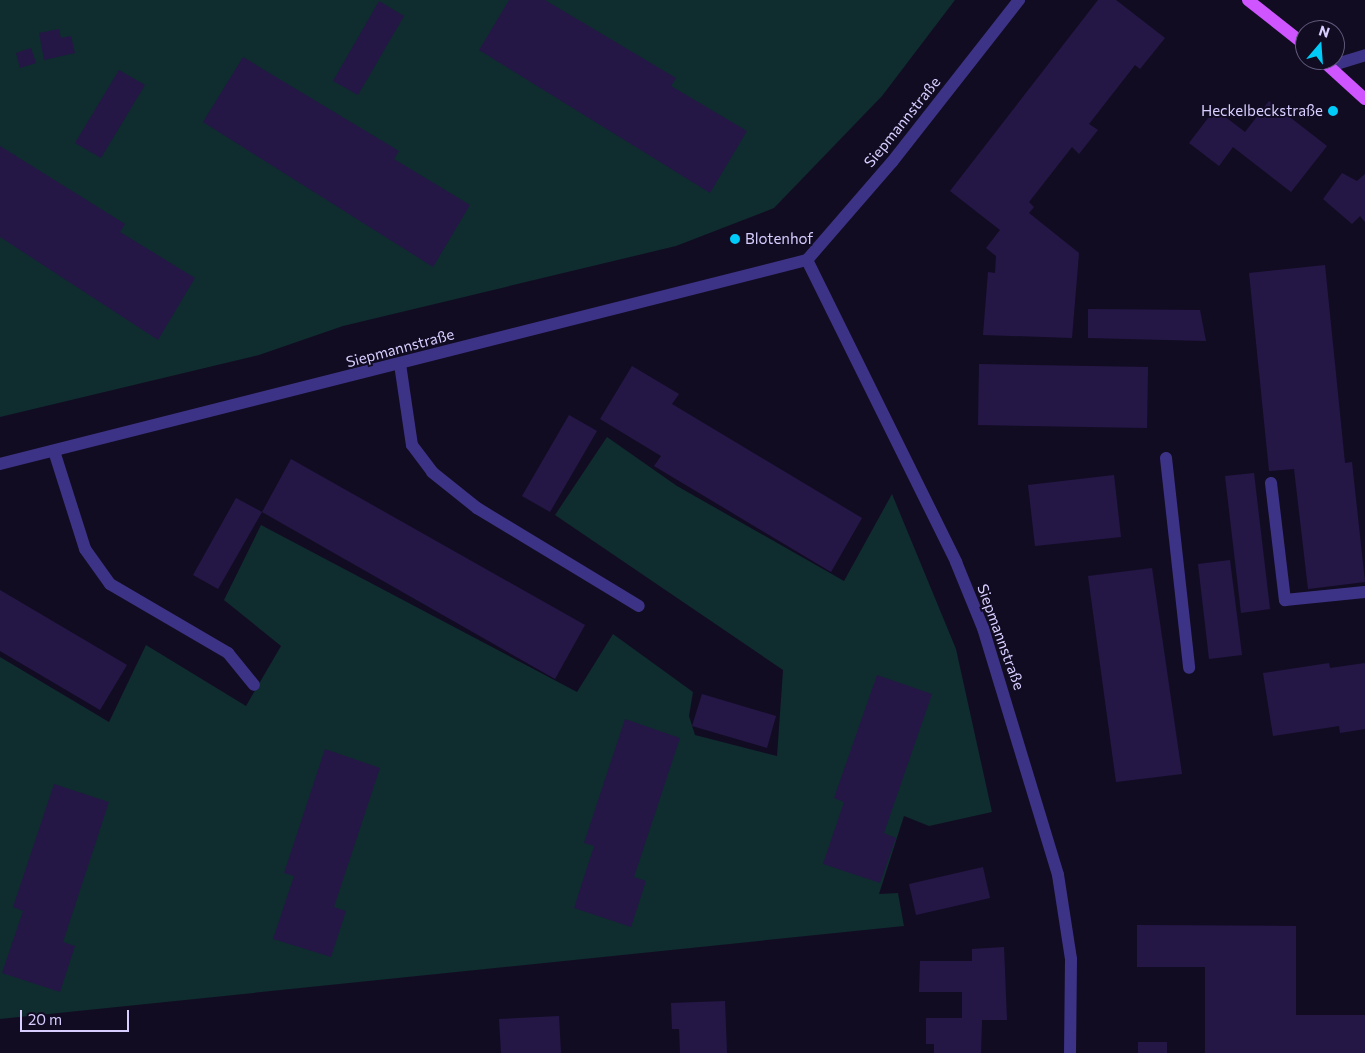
<!DOCTYPE html>
<html>
<head>
<meta charset="utf-8">
<style>
  body { margin:0 }
  #map { position:relative; width:1365px; height:1053px; overflow:hidden; background:#120c23; font-family:Commissioner,sans-serif }
  div>[style] { position:absolute }
  [style*='--x'] { left:calc(var(--x)*1px); top:calc(var(--y)*1px); width:calc(var(--w)*1px); rotate:calc(var(--a)*1deg) }
  .green>* { inset:0; background:#0f2c2e }
  .building>* { inset:0; background:#241746 }
  .minor>* { height:12px; margin:-6px; padding:0 6px; transform-origin:6px; border-radius:6px; background:#3d3386 }
  .major>* { height:12px; margin:-6px; padding:0 6px; transform-origin:6px; border-radius:6px; background:#ce55ff }
  .dots>* { width:14px; height:14px; translate:-50% -50%; box-sizing:border-box; border:2px solid #120c23; border-radius:50% }
  span { translate:-50% -50%; white-space:nowrap; text-align:center; line-height:1.15; -webkit-text-stroke:4px #120c23; paint-order:stroke }
  .poi-label { font-size:15px; color:#d8ceff }
  .right { translate:-100% -50%; text-align:right }
  .left { translate:0 -50%; text-align:left }
  .street-label { font-size:15px; color:#d8ceff }
  .north { position:absolute; left:1295px; top:20px; width:50px; height:50px; box-sizing:border-box; background:#120c23; border:1px solid #615a7b; border-radius:50%; rotate:18deg; font-size:14px; font-weight:700; line-height:20px; text-align:center; color:#d8ceff }
  .north::after { content:''; display:block; margin:auto; width:18px; height:22px; background:#00cbf9; clip-path:polygon(50% 0,100% 100%,50% 72%,0 100%) }
  .scale { position:absolute; left:20px; top:1010px; width:109px; height:22px; box-sizing:border-box; border:2px solid #d8ceff; border-top:0; padding-left:6px; font-size:15px; line-height:18px; white-space:nowrap; color:#d8ceff; -webkit-text-stroke:4px #120c23; paint-order:stroke }
</style>
</head>
<body>
<div id="map">
  <div class="green">
    <div style="clip-path:polygon(0 0,955px 0,882px 96px,774px 208px,676px 246px,343px 326px,259px 355px,0 417px)"></div>
    <div style="clip-path:polygon(607px 437px,677px 486px,844px 581px,892px 494px,956px 649px,992px 812px,929px 826px,904px 816px,879px 894px,898px 893px,904px 926px,0 1019px,0 657px,109px 722px,146px 645px,246px 706px,281px 646px,224px 600px,261px 525px,577px 692px,613px 634px,693px 692px,689px 716px,695px 735px,777px 756px,783px 670px,555px 515px)"></div>
  </div>
  <div class="building">
    <div style="clip-path:polygon(509px 0,545px 0,676px 78px,671px 86px,747px 131px,710px 193px,479px 50px)"></div>
    <div style="clip-path:polygon(1098px 0,1116px 0,1165px 38px,1140px 69px,1135px 65px,1089px 124px,1098px 130px,1079px 154px,1072px 147px,1029px 202px,1034px 207px,1029px 213px,1079px 253px,1072px 338px,983px 335px,988px 272px,995px 273px,996px 256px,986px 248px,1000px 230px,950px 191px)"></div>
    <div style="clip-path:polygon(379px 1px,404px 16px,358px 95px,333px 81px)"></div>
    <div style="clip-path:polygon(59px 29px,61px 38px,71px 36px,75px 53px,44px 60px,39px 33px)"></div>
    <div style="clip-path:polygon(31px 48px,36px 63px,20px 68px,16px 53px)"></div>
    <div style="clip-path:polygon(243px 57px,399px 151px,394px 159px,470px 205px,433px 267px,203px 122px)"></div>
    <div style="clip-path:polygon(119px 70px,145px 85px,101px 158px,75px 143px)"></div>
    <div style="clip-path:polygon(1269px 101px,1327px 146px,1291px 192px,1233px 147px,1219px 166px,1189px 143px,1215px 109px,1245px 132px)"></div>
    <div style="clip-path:polygon(0 146px,125px 224px,120px 232px,195px 278px,158px 340px,0 237px)"></div>
    <div style="clip-path:polygon(1342px 173px,1357px 181px,1365px 174px,1365px 222px,1360px 216px,1352px 224px,1323px 199px)"></div>
    <div style="clip-path:polygon(1325px 265px,1345px 463px,1352px 462px,1365px 582px,1308px 589px,1294px 469px,1269px 471px,1249px 273px)"></div>
    <div style="clip-path:polygon(1088px 309px,1200px 310px,1206px 341px,1088px 338px)"></div>
    <div style="clip-path:polygon(979px 364px,1148px 367px,1147px 428px,978px 425px)"></div>
    <div style="clip-path:polygon(632px 366px,679px 394px,672px 404px,862px 518px,831px 572px,654px 466px,661px 456px,600px 419px)"></div>
    <div style="clip-path:polygon(569px 415px,597px 431px,550px 512px,522px 496px)"></div>
    <div style="clip-path:polygon(291px 459px,585px 625px,555px 679px,262px 512px)"></div>
    <div style="clip-path:polygon(1254px 473px,1270px 609px,1241px 613px,1225px 476px)"></div>
    <div style="clip-path:polygon(1114px 475px,1121px 537px,1035px 546px,1028px 485px)"></div>
    <div style="clip-path:polygon(236px 498px,262px 512px,218px 589px,193px 575px)"></div>
    <div style="clip-path:polygon(1230px 560px,1242px 655px,1209px 659px,1198px 564px)"></div>
    <div style="clip-path:polygon(1152px 568px,1182px 774px,1116px 782px,1088px 576px)"></div>
    <div style="clip-path:polygon(0 590px,127px 665px,100px 710px,0 651px)"></div>
    <div style="clip-path:polygon(1329px 663px,1330px 668px,1365px 663px,1365px 729px,1340px 733px,1339px 726px,1273px 736px,1263px 673px)"></div>
    <div style="clip-path:polygon(877px 675px,932px 694px,884px 833px,896px 838px,880px 883px,823px 864px,844px 802px,834px 798px)"></div>
    <div style="clip-path:polygon(702px 694px,776px 716px,767px 748px,692px 726px)"></div>
    <div style="clip-path:polygon(625px 719px,680px 738px,634px 877px,646px 881px,631px 927px,574px 908px,594px 846px,584px 843px)"></div>
    <div style="clip-path:polygon(325px 749px,380px 768px,334px 907px,346px 911px,331px 957px,273px 939px,294px 876px,284px 873px)"></div>
    <div style="clip-path:polygon(54px 784px,109px 802px,63px 942px,75px 946px,60px 992px,2px 973px,23px 911px,13px 907px)"></div>
    <div style="clip-path:polygon(983px 867px,990px 898px,916px 915px,909px 884px)"></div>
    <div style="clip-path:polygon(1137px 925px,1296px 926px,1296px 1015px,1365px 1015px,1365px 1053px,1205px 1053px,1205px 967px,1137px 967px)"></div>
    <div style="clip-path:polygon(1004px 947px,1007px 1020px,982px 1020px,981px 1053px,934px 1053px,934px 1044px,926px 1044px,926px 1018px,962px 1018px,962px 992px,919px 992px,920px 961px,972px 961px,972px 949px)"></div>
    <div style="clip-path:polygon(725px 1001px,727px 1053px,680px 1053px,679px 1029px,672px 1029px,671px 1003px)"></div>
    <div style="clip-path:polygon(559px 1016px,561px 1053px,501px 1053px,499px 1019px)"></div>
    <div style="clip-path:polygon(1138px 1042px,1167px 1042px,1167px 1053px,1138px 1053px)"></div>
  </div>
  <div class="minor">
    <div style="--x:1330;--y:66;--w:37;--a:-17"></div>
    <div style="--x:807;--y:260;--w:337;--a:63.7"></div>
    <div style="--x:956;--y:562;--w:71;--a:67.8"></div>
    <div style="--x:983;--y:628;--w:258;--a:73.1"></div>
    <div style="--x:1058;--y:875;--w:85;--a:81.2"></div>
    <div style="--x:1071;--y:959;--w:94;--a:90.6"></div>
    <div style="--x:400;--y:364;--w:82;--a:81.6"></div>
    <div style="--x:412;--y:445;--w:34;--a:53"></div>
    <div style="--x:432;--y:472;--w:58;--a:38.7"></div>
    <div style="--x:477;--y:508;--w:189;--a:31.2"></div>
    <div style="--x:54;--y:451;--w:103;--a:72.4"></div>
    <div style="--x:85;--y:549;--w:43;--a:54.5"></div>
    <div style="--x:110;--y:584;--w:137;--a:30.3"></div>
    <div style="--x:228;--y:653;--w:41;--a:50.9"></div>
    <div style="--x:1166;--y:458;--w:211;--a:83.7"></div>
    <div style="--x:0;--y:464;--w:832;--a:-14.19"></div>
    <div style="--x:807;--y:260;--w:130;--a:-49.1"></div>
    <div style="--x:892;--y:162;--w:206;--a:-51.9"></div>
    <div style="--x:1271;--y:483;--w:118;--a:83.2"></div>
    <div style="--x:1285;--y:600;--w:80;--a:-5.7"></div>
  </div>
  <div class="major">
    <div style="--x:1248;--y:0;--w:73;--a:38.3"></div>
    <div style="--x:1322;--y:60;--w:58;--a:42.2"></div>
  </div>
  <div class="dots">
    <div style="left:1333px;top:111px;background:#00cbf9"></div>
    <div style="left:735px;top:239px;background:#00cbf9"></div>
  </div>
  <div class="poi-label">
    <span class="right" style="left:1323px;top:111px">Heckelbeckstraße</span>
    <span class="left" style="left:745px;top:239px">Blotenhof</span>
  </div>
  <div class="street-label">
    <span style="left:902px;top:122px;rotate:-51deg">Siepmannstraße</span>
    <span style="left:400px;top:348px;rotate:-15deg">Siepmannstraße</span>
    <span style="left:1001px;top:637px;rotate:70deg">Siepmannstraße</span>
  </div>
  <div class="north">N</div>
  <div class="scale">20 m</div>
</div>
</body>
</html>
